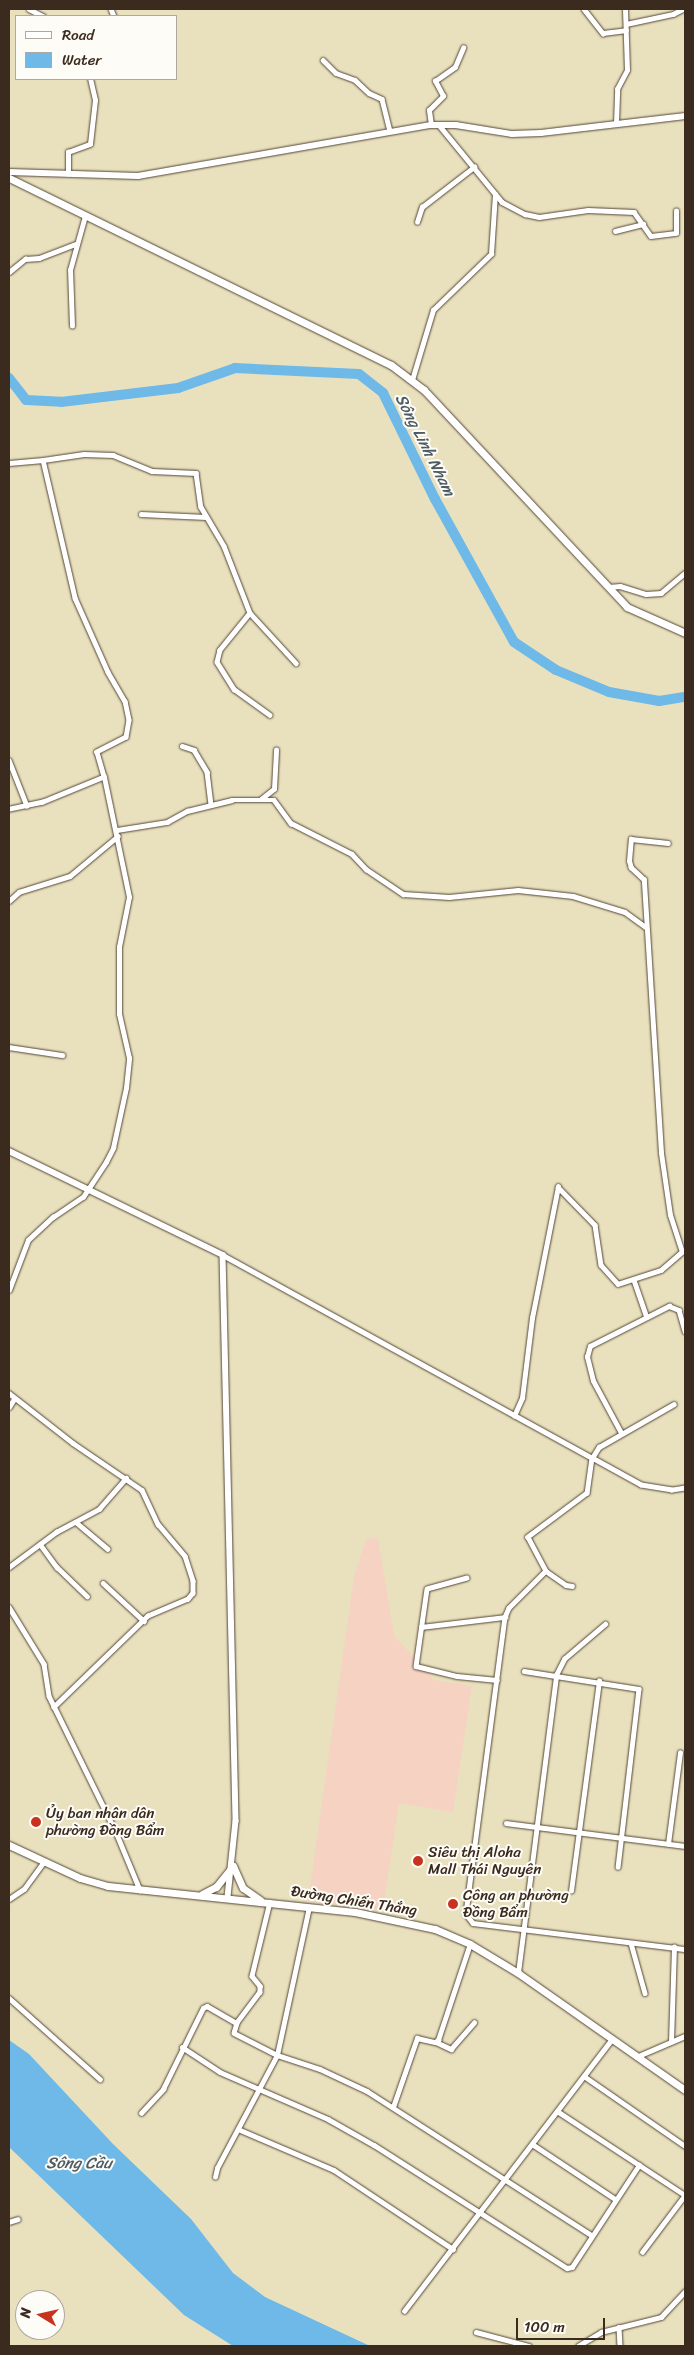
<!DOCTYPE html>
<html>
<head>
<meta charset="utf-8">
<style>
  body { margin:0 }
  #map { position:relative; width:694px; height:2355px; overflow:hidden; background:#e9e1be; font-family:Sriracha,sans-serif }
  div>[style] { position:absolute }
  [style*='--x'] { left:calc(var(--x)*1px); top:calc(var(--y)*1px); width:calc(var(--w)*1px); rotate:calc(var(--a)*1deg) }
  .built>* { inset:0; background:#f5d2c2 }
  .water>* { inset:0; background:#6eb9e7 }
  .river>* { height:10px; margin:-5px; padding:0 5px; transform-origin:5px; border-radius:5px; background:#6eb9e7 }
  .roads { filter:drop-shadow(0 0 1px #554536) drop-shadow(0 0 1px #554536) }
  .minor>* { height:4.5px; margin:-2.25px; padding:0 2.25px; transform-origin:2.25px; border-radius:2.25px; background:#fff }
  .tertiary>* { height:5.5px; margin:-2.75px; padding:0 2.75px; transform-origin:2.75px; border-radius:2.75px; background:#fff }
  .secondary>* { height:7px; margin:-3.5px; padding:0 3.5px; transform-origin:3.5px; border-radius:3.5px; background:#fff }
  .dots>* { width:14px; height:14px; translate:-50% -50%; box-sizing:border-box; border:2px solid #fdfcf7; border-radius:50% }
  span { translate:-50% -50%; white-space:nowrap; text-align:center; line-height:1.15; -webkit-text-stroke:4px #fdfcf7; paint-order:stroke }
  .poi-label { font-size:15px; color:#3b2a1e }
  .left { translate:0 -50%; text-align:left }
  .street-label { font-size:15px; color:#3b2a1e }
  .water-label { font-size:16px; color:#4d5c64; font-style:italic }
  .frame { position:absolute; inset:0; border:10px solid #3b2a1e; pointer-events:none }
  .legend { position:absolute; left:15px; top:15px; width:162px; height:65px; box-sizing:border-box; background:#fdfcf7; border:1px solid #afa8a0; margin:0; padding:6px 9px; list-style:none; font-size:15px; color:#3b2a1e }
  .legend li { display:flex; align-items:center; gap:10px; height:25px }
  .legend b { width:25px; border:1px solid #afa8a0 }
  .north { position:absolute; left:15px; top:2290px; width:50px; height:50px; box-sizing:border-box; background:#fdfcf7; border:1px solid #afa8a0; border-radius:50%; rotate:279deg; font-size:14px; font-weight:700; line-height:20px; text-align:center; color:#3b2a1e }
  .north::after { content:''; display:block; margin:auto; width:18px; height:22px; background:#c8321e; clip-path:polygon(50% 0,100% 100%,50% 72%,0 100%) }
  .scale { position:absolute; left:516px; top:2318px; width:89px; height:22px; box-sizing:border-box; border:2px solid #3b2a1e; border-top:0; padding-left:6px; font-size:15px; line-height:18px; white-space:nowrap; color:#3b2a1e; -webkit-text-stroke:4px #fdfcf7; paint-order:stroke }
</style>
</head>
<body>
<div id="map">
  <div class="built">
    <div style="clip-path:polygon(378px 1538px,394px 1635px,434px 1680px,472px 1686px,453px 1812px,399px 1803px,383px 1910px,308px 1901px,354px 1577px,366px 1539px)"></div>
  </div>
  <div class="water">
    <div style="clip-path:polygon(9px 2040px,29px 2054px,113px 2144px,191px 2219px,233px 2273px,265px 2297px,370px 2346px,233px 2346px,184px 2315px,9px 2147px)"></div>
  </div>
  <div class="river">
    <div style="--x:9;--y:378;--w:28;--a:52"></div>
    <div style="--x:26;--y:400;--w:35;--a:3"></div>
    <div style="--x:61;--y:402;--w:118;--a:-6.8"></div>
    <div style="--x:178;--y:388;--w:60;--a:-19.3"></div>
    <div style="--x:235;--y:368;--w:124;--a:2.8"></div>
    <div style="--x:359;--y:374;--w:31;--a:38"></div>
    <div style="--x:383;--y:393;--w:118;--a:63.9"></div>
    <div style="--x:435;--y:499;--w:163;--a:61.1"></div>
    <div style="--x:514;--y:642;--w:50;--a:33.7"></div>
    <div style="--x:556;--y:670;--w:57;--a:22.5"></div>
    <div style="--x:609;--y:692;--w:51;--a:10.2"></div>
    <div style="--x:659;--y:701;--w:26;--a:-9"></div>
  </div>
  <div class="roads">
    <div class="minor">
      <div style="--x:29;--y:9;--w:16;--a:27"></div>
      <div style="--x:111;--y:9;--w:8;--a:67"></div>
      <div style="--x:584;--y:9;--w:31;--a:52"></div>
      <div style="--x:603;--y:33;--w:23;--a:-7"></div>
      <div style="--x:626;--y:24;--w:48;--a:-12"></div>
      <div style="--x:673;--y:14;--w:11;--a:-27"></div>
      <div style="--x:323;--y:60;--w:18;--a:45"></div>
      <div style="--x:336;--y:73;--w:20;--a:20"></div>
      <div style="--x:355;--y:80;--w:19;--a:43"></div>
      <div style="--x:369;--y:93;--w:14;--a:25"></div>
      <div style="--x:382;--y:99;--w:33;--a:76"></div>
      <div style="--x:616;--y:124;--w:35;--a:-88"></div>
      <div style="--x:617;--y:89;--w:21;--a:-62"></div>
      <div style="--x:627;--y:70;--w:61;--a:-91.9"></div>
      <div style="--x:431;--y:125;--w:15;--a:-98"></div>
      <div style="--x:429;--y:110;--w:20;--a:-45"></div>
      <div style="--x:443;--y:96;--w:17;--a:-118"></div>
      <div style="--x:435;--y:81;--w:24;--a:-35"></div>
      <div style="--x:455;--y:67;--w:21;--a:-67"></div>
      <div style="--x:439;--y:125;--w:99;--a:50.7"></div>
      <div style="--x:502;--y:202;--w:26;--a:28"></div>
      <div style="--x:525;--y:214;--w:14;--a:12"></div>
      <div style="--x:539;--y:217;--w:49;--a:-8.1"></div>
      <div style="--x:588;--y:210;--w:46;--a:2.5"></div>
      <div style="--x:634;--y:212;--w:29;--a:55"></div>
      <div style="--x:651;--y:236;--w:25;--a:-7"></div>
      <div style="--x:676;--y:233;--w:22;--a:-90"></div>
      <div style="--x:68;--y:174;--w:22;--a:-90"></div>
      <div style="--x:68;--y:152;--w:23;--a:-20"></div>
      <div style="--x:90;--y:144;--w:44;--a:-83.5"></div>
      <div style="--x:95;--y:100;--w:22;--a:-103"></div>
      <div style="--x:417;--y:222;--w:16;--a:-72"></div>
      <div style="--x:422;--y:207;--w:66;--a:-37.6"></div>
      <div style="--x:615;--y:231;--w:29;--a:-14"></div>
      <div style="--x:9;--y:272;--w:21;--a:-39"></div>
      <div style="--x:25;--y:259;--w:14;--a:-4"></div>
      <div style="--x:39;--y:258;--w:40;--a:-21"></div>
      <div style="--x:72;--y:326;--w:56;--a:-92"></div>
      <div style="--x:70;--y:270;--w:56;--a:-74.5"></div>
      <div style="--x:412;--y:380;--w:73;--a:-73.3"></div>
      <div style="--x:433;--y:310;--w:81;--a:-44"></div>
      <div style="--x:491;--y:254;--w:60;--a:-86.2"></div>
      <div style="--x:43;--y:460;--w:41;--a:-8.3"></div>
      <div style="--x:84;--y:454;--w:29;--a:2"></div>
      <div style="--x:113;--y:455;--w:42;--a:22.3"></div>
      <div style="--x:152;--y:471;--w:44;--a:2.6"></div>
      <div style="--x:196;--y:473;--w:34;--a:82"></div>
      <div style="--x:201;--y:507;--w:45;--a:59.5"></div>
      <div style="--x:224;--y:546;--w:72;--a:68.8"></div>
      <div style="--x:250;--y:613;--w:68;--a:47.4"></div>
      <div style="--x:9;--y:463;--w:34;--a:-5"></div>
      <div style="--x:43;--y:460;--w:142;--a:76.9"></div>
      <div style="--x:75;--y:598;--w:81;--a:66"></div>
      <div style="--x:108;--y:672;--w:34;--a:60"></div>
      <div style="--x:125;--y:701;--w:19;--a:78"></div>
      <div style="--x:129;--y:720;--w:17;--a:100"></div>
      <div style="--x:126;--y:737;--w:33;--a:153"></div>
      <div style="--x:97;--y:752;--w:26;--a:74"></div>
      <div style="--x:104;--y:777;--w:66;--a:157.7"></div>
      <div style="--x:43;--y:802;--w:35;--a:168"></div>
      <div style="--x:141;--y:514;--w:65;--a:2.6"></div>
      <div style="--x:608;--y:587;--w:12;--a:-5"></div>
      <div style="--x:620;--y:586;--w:27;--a:17"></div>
      <div style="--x:646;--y:594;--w:15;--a:-4"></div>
      <div style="--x:661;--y:593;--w:31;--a:-40"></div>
      <div style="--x:250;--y:613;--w:48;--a:129"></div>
      <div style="--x:220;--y:650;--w:12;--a:104"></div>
      <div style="--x:217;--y:662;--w:32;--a:58"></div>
      <div style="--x:234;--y:689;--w:44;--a:35.8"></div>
      <div style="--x:182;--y:746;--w:13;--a:18"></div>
      <div style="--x:194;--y:750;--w:26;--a:59"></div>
      <div style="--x:207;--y:772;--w:33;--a:83"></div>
      <div style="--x:9;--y:760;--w:49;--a:68.6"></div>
      <div style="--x:261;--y:799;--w:16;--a:-38"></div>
      <div style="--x:274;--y:789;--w:39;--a:-87"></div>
      <div style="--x:117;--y:830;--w:51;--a:-9.1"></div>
      <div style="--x:167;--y:822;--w:23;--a:-29"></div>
      <div style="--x:187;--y:811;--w:46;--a:-13.7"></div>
      <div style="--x:232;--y:800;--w:42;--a:0"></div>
      <div style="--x:274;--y:800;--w:29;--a:54"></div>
      <div style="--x:291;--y:823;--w:68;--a:26.9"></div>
      <div style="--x:352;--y:854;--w:21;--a:47"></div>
      <div style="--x:366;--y:869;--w:45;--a:34"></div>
      <div style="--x:403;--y:894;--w:46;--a:3.7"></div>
      <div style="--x:449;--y:897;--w:69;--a:-5.8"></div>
      <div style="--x:518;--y:890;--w:55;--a:6.2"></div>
      <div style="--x:573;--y:896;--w:54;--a:17.1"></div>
      <div style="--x:625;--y:912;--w:26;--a:36"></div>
      <div style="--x:9;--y:901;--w:13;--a:-42"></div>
      <div style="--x:19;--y:892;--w:53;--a:-17.4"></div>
      <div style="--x:70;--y:876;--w:62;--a:-39.8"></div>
      <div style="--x:9;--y:1047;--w:54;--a:8.6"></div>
      <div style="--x:223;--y:1255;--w:421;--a:28.8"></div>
      <div style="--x:592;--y:1458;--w:13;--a:-58"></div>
      <div style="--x:599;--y:1447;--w:86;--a:-29.8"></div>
      <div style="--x:634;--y:1280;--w:39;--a:71"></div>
      <div style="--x:9;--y:1290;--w:53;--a:-69.2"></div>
      <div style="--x:28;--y:1240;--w:34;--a:-43"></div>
      <div style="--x:53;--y:1217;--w:36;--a:-34"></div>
      <div style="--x:83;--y:1197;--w:42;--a:-56.7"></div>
      <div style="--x:106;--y:1162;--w:16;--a:-63"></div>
      <div style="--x:113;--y:1148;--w:61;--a:-77.8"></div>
      <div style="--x:126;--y:1088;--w:30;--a:-84"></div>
      <div style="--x:129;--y:1058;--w:45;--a:-102.8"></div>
      <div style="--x:119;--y:1014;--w:67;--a:-90"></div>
      <div style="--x:119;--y:947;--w:51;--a:-78.7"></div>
      <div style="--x:129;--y:897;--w:123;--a:-101.8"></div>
      <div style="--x:9;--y:1393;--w:81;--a:38"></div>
      <div style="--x:73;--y:1443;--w:83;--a:34.3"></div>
      <div style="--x:142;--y:1490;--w:38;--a:65"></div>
      <div style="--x:158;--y:1524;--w:42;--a:49.8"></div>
      <div style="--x:185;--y:1556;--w:26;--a:72"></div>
      <div style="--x:193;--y:1581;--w:12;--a:90"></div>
      <div style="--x:193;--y:1593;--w:8;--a:130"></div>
      <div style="--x:188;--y:1599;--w:43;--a:157"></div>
      <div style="--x:148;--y:1616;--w:131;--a:135.9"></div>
      <div style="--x:9;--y:1407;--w:9;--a:-58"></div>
      <div style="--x:514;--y:1416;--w:20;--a:-66"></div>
      <div style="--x:522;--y:1398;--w:81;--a:-82.9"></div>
      <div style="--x:532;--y:1318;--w:134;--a:-78.8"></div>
      <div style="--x:558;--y:1187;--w:53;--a:45.8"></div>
      <div style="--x:595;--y:1225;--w:40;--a:81.5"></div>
      <div style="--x:601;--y:1265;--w:25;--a:48"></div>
      <div style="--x:618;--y:1284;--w:45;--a:-18"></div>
      <div style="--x:661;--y:1270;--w:28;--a:-41"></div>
      <div style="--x:682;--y:1252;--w:39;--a:-108"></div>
      <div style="--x:670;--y:1215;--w:63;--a:-98.3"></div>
      <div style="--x:661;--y:1153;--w:274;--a:-93.6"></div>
      <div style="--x:644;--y:880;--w:18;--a:-137"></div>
      <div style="--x:631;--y:868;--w:7;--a:-106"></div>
      <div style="--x:629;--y:861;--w:22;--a:-85"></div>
      <div style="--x:631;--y:839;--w:37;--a:6"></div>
      <div style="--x:621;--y:1433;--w:59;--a:-118.3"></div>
      <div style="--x:593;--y:1381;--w:25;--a:-104"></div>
      <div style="--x:587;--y:1357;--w:11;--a:-75"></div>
      <div style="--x:590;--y:1346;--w:89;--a:-26.9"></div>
      <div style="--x:669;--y:1306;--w:11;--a:22"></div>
      <div style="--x:679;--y:1310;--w:22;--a:74"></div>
      <div style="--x:685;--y:1488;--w:13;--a:171"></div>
      <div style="--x:672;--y:1490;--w:31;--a:-171"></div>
      <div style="--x:641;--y:1485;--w:56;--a:-151.1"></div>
      <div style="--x:592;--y:1458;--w:35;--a:98"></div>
      <div style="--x:587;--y:1493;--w:74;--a:143.3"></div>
      <div style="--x:528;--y:1537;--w:38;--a:62"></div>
      <div style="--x:546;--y:1571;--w:52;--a:135"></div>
      <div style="--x:509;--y:1608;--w:10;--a:114"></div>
      <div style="--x:505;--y:1617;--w:300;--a:97.5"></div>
      <div style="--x:466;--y:1914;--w:11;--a:52"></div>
      <div style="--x:473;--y:1923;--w:214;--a:7"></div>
      <div style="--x:77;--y:1523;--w:40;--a:40"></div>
      <div style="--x:40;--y:1544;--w:29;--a:54"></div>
      <div style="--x:57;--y:1567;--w:42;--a:44"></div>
      <div style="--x:9;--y:1567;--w:59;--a:-36.7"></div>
      <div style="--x:56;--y:1532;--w:49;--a:-28.1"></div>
      <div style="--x:99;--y:1509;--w:41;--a:-48.9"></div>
      <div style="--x:546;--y:1571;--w:24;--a:35"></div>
      <div style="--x:566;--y:1585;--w:6;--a:9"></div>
      <div style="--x:467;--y:1578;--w:41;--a:164.6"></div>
      <div style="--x:427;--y:1589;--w:78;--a:98.1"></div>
      <div style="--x:416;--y:1666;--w:42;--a:13.7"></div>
      <div style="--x:457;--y:1676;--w:40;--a:5.7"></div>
      <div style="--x:103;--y:1583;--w:56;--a:42.8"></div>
      <div style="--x:9;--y:1607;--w:67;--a:58.4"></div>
      <div style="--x:44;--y:1664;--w:32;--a:81"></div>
      <div style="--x:49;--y:1696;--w:152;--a:63.8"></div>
      <div style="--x:116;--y:1832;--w:63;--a:67.5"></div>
      <div style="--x:421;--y:1627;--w:85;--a:-6.8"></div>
      <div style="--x:524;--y:1671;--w:116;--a:8.9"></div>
      <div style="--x:639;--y:1689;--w:179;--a:96.7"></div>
      <div style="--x:506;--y:1823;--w:180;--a:7.3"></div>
      <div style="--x:668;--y:1844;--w:92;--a:-82.5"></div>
      <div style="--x:571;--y:1891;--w:212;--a:-82.4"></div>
      <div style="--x:9;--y:1899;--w:18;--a:-34"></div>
      <div style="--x:24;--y:1889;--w:34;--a:-54"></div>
      <div style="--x:270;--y:1902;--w:76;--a:103.7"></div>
      <div style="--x:252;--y:1976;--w:13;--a:51"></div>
      <div style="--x:260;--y:1986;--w:6;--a:90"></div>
      <div style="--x:260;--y:1992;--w:39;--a:127"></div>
      <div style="--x:237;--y:2023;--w:10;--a:107"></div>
      <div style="--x:234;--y:2033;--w:48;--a:27.1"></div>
      <div style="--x:277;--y:2055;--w:45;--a:18"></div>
      <div style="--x:320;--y:2069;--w:52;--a:25.1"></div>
      <div style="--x:367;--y:2091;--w:266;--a:32.7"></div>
      <div style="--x:631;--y:1943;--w:52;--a:74.4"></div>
      <div style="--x:518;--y:1973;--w:300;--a:-82.7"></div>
      <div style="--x:556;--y:1675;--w:18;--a:-63"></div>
      <div style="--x:564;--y:1659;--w:54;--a:-40.5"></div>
      <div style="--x:9;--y:1998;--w:122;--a:41.7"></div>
      <div style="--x:436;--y:2042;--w:17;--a:25"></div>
      <div style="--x:451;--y:2049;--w:35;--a:-49"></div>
      <div style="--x:671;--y:2042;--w:95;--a:-88.2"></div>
      <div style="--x:182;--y:2047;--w:45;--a:33.3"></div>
      <div style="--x:220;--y:2072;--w:118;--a:23.5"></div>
      <div style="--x:328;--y:2119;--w:53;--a:29.5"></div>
      <div style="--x:374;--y:2145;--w:229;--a:32.5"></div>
      <div style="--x:567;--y:2268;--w:5;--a:-11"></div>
      <div style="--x:572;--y:2267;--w:122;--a:-56.7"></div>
      <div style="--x:636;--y:2057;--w:53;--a:-23.2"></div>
      <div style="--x:584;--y:2076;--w:123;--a:34.7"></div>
      <div style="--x:393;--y:2107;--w:73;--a:-70.8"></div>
      <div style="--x:417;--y:2038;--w:18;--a:13"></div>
      <div style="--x:435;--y:2042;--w:4;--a:-34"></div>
      <div style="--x:438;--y:2040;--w:101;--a:-71.6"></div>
      <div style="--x:557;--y:2111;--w:153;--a:33.3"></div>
      <div style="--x:141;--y:2113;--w:33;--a:-47"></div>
      <div style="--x:163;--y:2089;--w:90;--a:-63.7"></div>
      <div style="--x:203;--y:2008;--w:4;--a:-27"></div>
      <div style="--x:207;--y:2006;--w:34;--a:30"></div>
      <div style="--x:238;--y:2129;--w:104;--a:23.1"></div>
      <div style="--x:334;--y:2170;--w:143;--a:33.6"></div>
      <div style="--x:532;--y:2144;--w:100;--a:33.5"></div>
      <div style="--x:215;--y:2177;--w:9;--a:-77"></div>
      <div style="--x:217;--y:2168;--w:128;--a:-62"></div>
      <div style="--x:277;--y:2055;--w:151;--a:-77.8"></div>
      <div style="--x:9;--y:2222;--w:9;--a:-18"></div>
      <div style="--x:642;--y:2252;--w:71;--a:-53"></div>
      <div style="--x:404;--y:2311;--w:341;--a:-52.6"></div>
      <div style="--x:619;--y:2327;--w:19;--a:87"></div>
      <div style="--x:476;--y:2332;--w:55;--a:14.8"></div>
      <div style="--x:578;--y:2346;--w:27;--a:-31"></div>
      <div style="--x:601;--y:2332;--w:62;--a:-14"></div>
      <div style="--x:661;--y:2317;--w:35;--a:-47"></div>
    </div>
    <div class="tertiary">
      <div style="--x:9;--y:172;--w:129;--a:1.8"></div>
      <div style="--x:138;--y:176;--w:297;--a:-9.9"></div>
      <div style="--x:431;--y:125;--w:25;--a:0"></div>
      <div style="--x:456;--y:125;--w:57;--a:9.1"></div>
      <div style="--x:512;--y:134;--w:29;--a:-2"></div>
      <div style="--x:541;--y:133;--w:145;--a:-6.7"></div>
      <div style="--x:9;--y:1151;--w:238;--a:25.9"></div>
      <div style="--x:223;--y:1255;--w:566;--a:88.68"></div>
      <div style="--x:236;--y:1821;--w:76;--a:96"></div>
    </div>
    <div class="secondary">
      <div style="--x:9;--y:178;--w:425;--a:26.1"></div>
      <div style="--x:391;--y:365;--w:41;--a:37.1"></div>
      <div style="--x:424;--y:390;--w:297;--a:46.9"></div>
      <div style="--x:627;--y:607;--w:64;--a:24.1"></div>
      <div style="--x:9;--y:1845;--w:78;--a:24.9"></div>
      <div style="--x:80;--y:1878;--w:29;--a:16"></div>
      <div style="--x:108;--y:1886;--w:248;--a:6"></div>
      <div style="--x:355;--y:1912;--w:82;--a:12"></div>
      <div style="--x:435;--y:1929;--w:38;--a:23"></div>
      <div style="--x:470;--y:1944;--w:56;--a:31.1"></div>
      <div style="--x:518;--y:1973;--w:204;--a:35"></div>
      <div style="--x:233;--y:1866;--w:24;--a:66"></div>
      <div style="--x:243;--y:1888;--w:21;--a:35"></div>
      <div style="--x:202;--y:1894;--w:16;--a:-27"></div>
      <div style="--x:216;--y:1887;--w:27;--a:-51"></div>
    </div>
  </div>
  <div class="dots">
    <div style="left:36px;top:1822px;background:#c8321e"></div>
    <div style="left:418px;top:1861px;background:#c8321e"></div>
    <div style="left:453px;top:1904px;background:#c8321e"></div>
  </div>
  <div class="poi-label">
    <span class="left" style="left:46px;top:1822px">Ủy ban nhân dân<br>phường Đồng Bẩm</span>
    <span class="left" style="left:428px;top:1861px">Siêu thị Aloha<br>Mall Thái Nguyên</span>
    <span class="left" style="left:463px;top:1904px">Công an phường<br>Đồng Bẩm</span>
  </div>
  <div class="street-label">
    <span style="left:354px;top:1901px;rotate:9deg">Đường Chiến Thắng</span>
  </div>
  <div class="water-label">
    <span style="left:425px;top:445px;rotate:63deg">Sông Linh Nham</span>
    <span style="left:79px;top:2163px">Sông Cầu</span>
  </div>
  <div class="frame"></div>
  <ul class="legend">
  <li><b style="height:6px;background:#fff"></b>Road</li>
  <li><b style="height:14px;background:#6eb9e7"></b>Water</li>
  </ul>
  <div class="north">N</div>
  <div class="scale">100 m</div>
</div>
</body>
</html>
